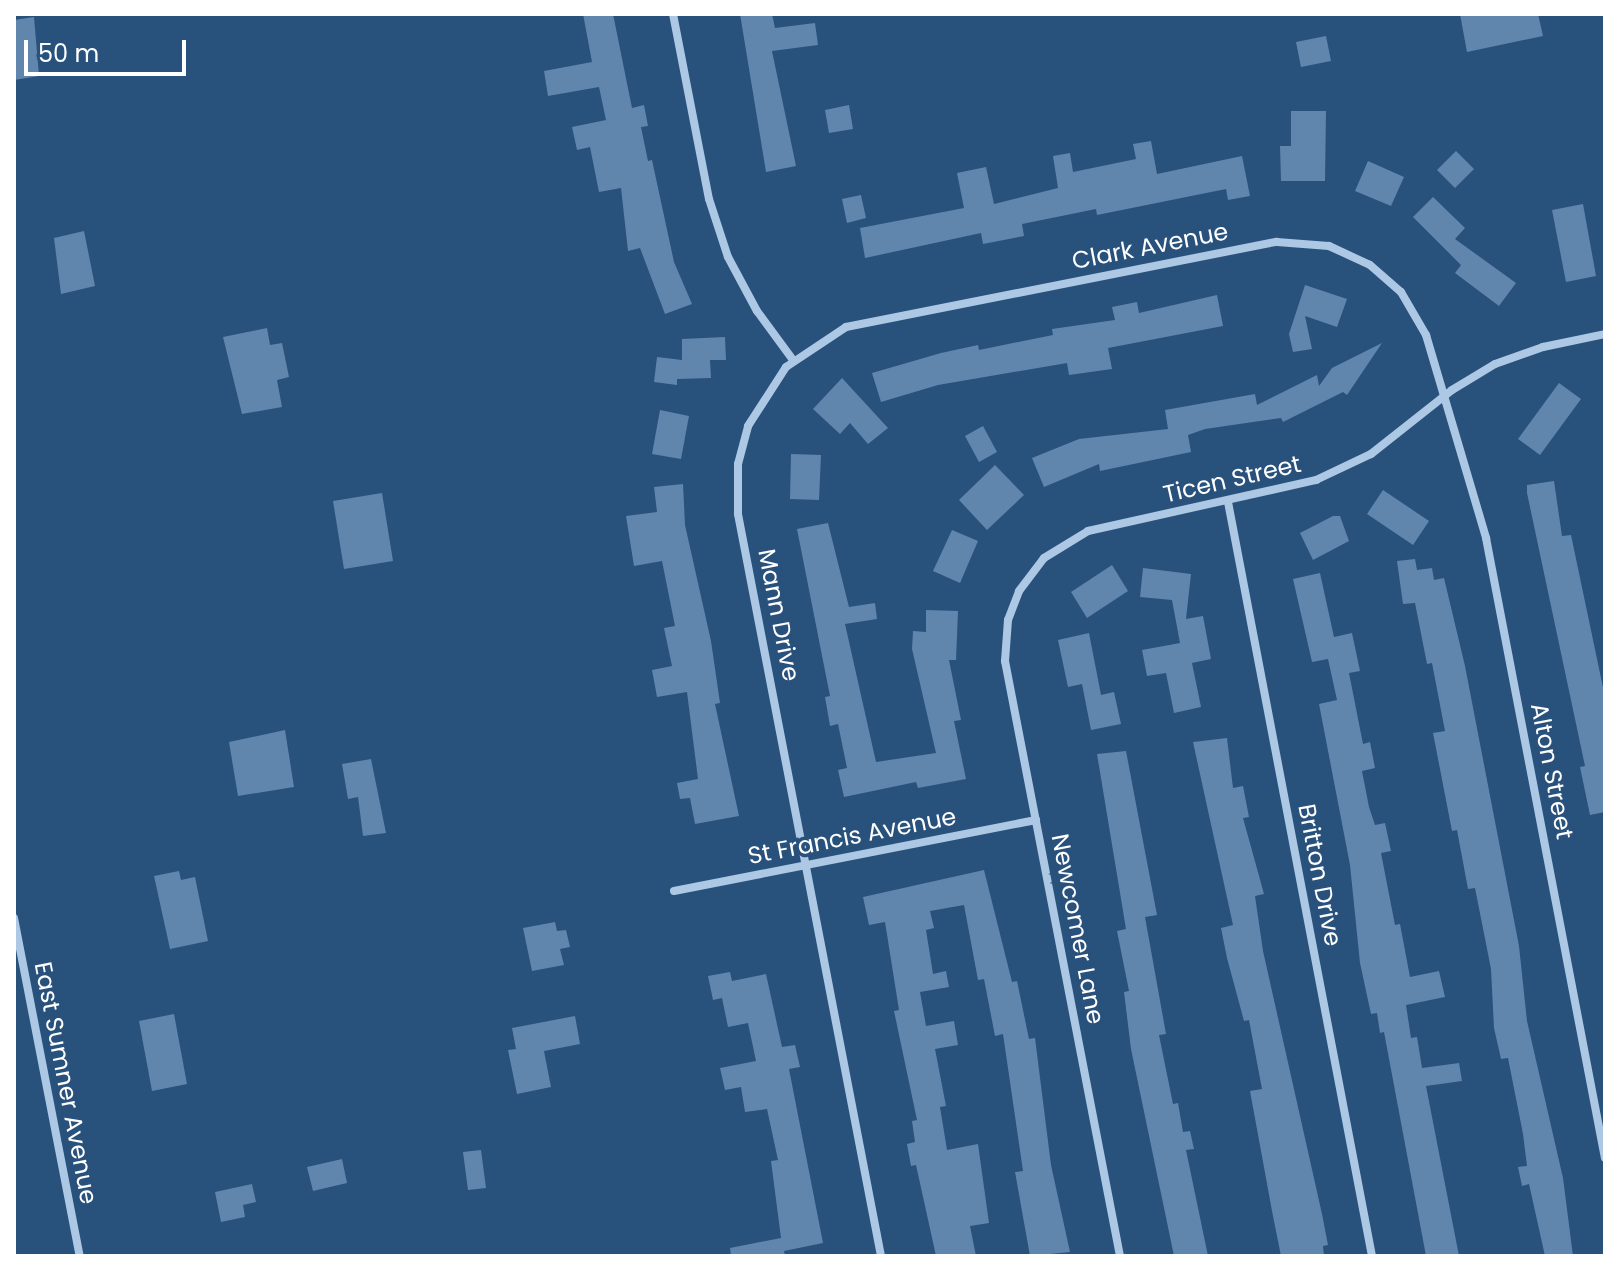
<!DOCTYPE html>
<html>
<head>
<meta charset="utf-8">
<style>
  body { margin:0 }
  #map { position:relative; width:1619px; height:1270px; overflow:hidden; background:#28517c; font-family:Poppins,sans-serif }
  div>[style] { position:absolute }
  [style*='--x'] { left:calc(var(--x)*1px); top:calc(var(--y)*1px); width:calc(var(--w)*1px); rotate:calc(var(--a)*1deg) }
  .building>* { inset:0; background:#6186ad }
  .minor>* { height:8px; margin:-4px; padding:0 4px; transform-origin:4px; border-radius:4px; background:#adc8e4 }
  span { translate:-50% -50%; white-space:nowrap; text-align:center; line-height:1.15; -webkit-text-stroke:7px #28517c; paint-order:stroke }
  .street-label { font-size:24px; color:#fff }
  .frame { position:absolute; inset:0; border:16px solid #fff; pointer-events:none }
  .scale { position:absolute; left:24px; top:40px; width:162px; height:36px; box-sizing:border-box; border:4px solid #fff; border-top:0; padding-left:10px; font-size:24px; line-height:28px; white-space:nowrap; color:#fff; -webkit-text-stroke:6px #28517c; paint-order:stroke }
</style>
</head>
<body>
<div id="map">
  <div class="building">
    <div style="clip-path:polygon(583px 14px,613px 14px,632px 108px,644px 105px,648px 126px,641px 127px,648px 161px,652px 160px,674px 262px,692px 304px,665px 314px,640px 248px,628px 251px,621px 188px,599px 192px,590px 147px,577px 150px,572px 127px,606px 120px,599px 87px,548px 96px,544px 71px,592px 62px)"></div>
    <div style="clip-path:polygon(740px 14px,772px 14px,775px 28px,815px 23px,818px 45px,772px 51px,796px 166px,766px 172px)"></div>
    <div style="clip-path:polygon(1460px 14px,1538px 14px,1543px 36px,1467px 52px)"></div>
    <div style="clip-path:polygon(34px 17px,39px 76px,14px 80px,14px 20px)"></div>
    <div style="clip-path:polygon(1326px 36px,1331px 61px,1301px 67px,1296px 42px)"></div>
    <div style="clip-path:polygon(849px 105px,853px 129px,829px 133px,825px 110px)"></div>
    <div style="clip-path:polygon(1291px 111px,1326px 111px,1325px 181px,1281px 181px,1280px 146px,1291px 146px)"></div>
    <div style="clip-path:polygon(1151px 141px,1157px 174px,1242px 156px,1250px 196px,1228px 200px,1226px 189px,1097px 215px,1096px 209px,1022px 224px,1024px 236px,983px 244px,981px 233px,865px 258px,860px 228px,964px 208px,957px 173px,986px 167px,994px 204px,1058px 188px,1053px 156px,1070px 153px,1073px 172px,1136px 159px,1133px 144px)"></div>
    <div style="clip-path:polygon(1456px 151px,1474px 169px,1455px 188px,1437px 170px)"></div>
    <div style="clip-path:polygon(1368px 161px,1404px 177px,1391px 206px,1355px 191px)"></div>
    <div style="clip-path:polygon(861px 195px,866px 218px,847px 223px,842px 199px)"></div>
    <div style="clip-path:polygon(1433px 197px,1465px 228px,1455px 239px,1516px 283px,1499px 306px,1455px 273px,1461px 265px,1413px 217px)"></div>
    <div style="clip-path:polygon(1583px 204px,1596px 276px,1566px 282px,1552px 210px)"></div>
    <div style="clip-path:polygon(84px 231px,95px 286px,61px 294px,54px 238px)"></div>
    <div style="clip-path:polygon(1305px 285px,1347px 299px,1337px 327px,1305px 316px,1312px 349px,1293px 352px,1289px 334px)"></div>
    <div style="clip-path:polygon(1217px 295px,1223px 326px,1108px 348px,1112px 369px,1069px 375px,1067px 363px,938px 385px,881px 402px,872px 373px,941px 353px,978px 345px,979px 350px,1053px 335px,1052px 329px,1115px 320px,1112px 307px,1137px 302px,1139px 313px)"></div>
    <div style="clip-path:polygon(267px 328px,270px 345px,282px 343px,289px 377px,277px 380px,282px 407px,242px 414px,223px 337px)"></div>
    <div style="clip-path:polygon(725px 337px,726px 360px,710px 360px,711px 378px,677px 379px,677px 385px,654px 382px,657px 357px,682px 360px,682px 339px)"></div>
    <div style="clip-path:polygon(1382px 343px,1347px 395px,1343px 392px,1283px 422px,1281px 418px,1205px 429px,1188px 435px,1191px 452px,1100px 471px,1099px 464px,1044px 487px,1032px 458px,1079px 439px,1168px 429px,1165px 410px,1255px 394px,1257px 405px,1317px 375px,1319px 386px,1332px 368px)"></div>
    <div style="clip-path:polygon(842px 378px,888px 428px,868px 444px,850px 423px,840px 434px,813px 409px)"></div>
    <div style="clip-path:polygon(1559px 383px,1581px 399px,1540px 455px,1518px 439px)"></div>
    <div style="clip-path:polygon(660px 410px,689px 416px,681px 459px,652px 454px)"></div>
    <div style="clip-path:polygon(983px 426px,997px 452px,979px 462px,965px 436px)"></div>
    <div style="clip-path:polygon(791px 454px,821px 455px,819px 500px,790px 499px)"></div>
    <div style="clip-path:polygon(995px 465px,1024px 495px,987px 530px,959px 500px)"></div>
    <div style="clip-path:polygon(1554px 481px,1562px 536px,1571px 535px,1605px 697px,1605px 812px,1590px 815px,1580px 767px,1585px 766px,1527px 493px,1527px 485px)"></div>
    <div style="clip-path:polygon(683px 484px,685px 525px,711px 641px,720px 703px,715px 704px,739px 816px,695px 824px,690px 798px,680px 799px,677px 783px,698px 779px,687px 692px,657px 697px,652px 670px,672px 666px,664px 628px,675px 626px,662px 561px,634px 566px,626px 516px,657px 512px,654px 487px)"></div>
    <div style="clip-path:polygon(1383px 490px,1429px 521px,1413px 545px,1367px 514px)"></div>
    <div style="clip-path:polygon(382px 493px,393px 561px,344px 569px,333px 501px)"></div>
    <div style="clip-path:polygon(1333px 516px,1340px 516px,1349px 541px,1313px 560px,1300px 533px)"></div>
    <div style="clip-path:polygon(828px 523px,849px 607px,875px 603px,877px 619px,845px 624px,876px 762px,936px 753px,912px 649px,913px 631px,926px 632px,926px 610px,958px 611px,956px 660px,949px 660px,961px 720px,954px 721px,966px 779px,918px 788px,916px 782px,844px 797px,838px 770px,847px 768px,838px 724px,830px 726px,825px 697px,830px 696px,797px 529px)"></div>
    <div style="clip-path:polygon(952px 530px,978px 541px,960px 583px,933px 571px)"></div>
    <div style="clip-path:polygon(1415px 559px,1417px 570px,1432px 568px,1434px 580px,1444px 578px,1465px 666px,1519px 946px,1527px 1021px,1563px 1178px,1573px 1256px,1545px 1256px,1529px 1184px,1522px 1186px,1518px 1167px,1527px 1166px,1523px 1134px,1508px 1058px,1501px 1059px,1494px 1028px,1491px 969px,1475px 888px,1468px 889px,1457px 830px,1452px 831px,1433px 733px,1445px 731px,1432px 663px,1427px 664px,1415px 603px,1403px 604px,1397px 561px)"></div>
    <div style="clip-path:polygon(1112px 565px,1128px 591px,1087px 618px,1071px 592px)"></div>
    <div style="clip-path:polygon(1143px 568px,1191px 574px,1186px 619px,1203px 616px,1211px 659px,1192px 663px,1201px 707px,1174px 713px,1166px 673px,1147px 676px,1142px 650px,1180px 643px,1172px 600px,1140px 597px)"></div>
    <div style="clip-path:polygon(1320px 573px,1334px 637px,1352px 633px,1360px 671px,1349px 673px,1363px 744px,1370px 742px,1375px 768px,1362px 771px,1369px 807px,1375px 825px,1385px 823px,1391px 851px,1381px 853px,1395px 925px,1400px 924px,1410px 977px,1439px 971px,1445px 997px,1406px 1005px,1411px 1038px,1417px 1037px,1422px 1068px,1459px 1063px,1462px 1081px,1426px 1086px,1459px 1256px,1426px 1256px,1384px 1032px,1380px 1033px,1377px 1013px,1371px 1014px,1360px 963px,1350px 865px,1319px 704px,1337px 700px,1328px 659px,1312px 662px,1293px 579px)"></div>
    <div style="clip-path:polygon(1089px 633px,1101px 695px,1114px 692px,1121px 724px,1091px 730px,1082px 684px,1068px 687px,1058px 640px)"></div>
    <div style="clip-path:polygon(285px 730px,294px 787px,238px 796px,229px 742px)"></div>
    <div style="clip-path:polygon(1227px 738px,1233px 788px,1243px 786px,1249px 817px,1243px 818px,1264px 894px,1255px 896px,1263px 951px,1322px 1214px,1328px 1245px,1323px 1246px,1324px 1256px,1281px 1256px,1272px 1211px,1250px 1091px,1262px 1089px,1249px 1020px,1244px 1021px,1227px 958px,1221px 928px,1233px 925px,1193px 742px)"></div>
    <div style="clip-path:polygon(1126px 751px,1157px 915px,1145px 917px,1166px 1034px,1159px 1035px,1173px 1104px,1178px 1103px,1183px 1132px,1190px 1131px,1194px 1149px,1186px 1150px,1208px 1256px,1174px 1256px,1131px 1049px,1124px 992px,1129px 991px,1117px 931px,1126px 929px,1097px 754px)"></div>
    <div style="clip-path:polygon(371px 759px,386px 833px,363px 836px,358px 797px,348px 799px,342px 764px)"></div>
    <div style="clip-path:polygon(984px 870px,1012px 982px,1017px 981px,1029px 1039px,1035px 1038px,1051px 1165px,1070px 1252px,1030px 1256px,1015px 1172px,1023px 1171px,1003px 1034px,995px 1036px,984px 979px,978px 980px,964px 905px,930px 911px,934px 928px,926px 930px,933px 974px,946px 971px,949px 987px,920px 992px,926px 1026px,954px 1021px,958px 1045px,935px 1049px,946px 1106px,940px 1107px,947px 1150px,978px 1144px,989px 1223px,970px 1226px,976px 1256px,936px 1256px,916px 1165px,911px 1166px,907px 1144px,915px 1142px,912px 1121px,917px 1120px,894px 1011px,899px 1010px,885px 922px,869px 925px,863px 897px)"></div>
    <div style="clip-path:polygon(179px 871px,181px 880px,195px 877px,208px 941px,170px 949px,154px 876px)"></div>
    <div style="clip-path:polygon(555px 922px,557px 931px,566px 930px,570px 947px,560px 949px,564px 965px,532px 971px,523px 928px)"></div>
    <div style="clip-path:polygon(730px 972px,732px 981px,766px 974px,782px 1047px,795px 1045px,800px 1067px,789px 1069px,823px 1243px,784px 1251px,785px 1256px,731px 1256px,730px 1248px,781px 1238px,771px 1161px,778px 1160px,767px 1109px,745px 1112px,741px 1087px,725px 1090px,720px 1068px,756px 1061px,748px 1023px,728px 1027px,722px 998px,713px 1000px,708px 976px)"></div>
    <div style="clip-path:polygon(174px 1014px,187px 1084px,152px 1091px,139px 1021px)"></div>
    <div style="clip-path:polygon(575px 1016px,580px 1044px,544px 1051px,551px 1087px,517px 1094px,508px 1050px,516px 1049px,512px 1028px)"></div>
    <div style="clip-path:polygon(481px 1150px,486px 1188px,468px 1190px,463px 1152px)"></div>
    <div style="clip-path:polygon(342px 1159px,347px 1183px,313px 1191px,307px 1167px)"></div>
    <div style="clip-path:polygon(252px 1184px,256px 1202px,243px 1205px,245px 1217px,221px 1222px,215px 1192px)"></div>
  </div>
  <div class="minor">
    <div style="--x:673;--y:14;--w:188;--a:79"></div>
    <div style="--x:709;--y:199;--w:61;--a:71.9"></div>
    <div style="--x:728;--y:257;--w:61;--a:61.8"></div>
    <div style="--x:757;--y:311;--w:61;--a:53.7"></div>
    <div style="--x:1228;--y:502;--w:768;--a:79.19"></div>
    <div style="--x:674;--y:891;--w:369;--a:-11.1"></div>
    <div style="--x:14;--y:918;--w:344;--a:79"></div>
    <div style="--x:881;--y:1256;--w:756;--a:-100.91"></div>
    <div style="--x:738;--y:514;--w:50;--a:-90"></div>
    <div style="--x:738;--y:464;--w:39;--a:-75"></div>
    <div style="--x:748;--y:426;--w:70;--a:-57.2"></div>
    <div style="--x:786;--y:367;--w:72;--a:-33.7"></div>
    <div style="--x:846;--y:327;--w:439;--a:-11.2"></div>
    <div style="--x:1277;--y:242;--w:52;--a:4.4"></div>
    <div style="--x:1329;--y:246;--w:45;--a:24.9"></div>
    <div style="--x:1370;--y:265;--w:41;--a:41.1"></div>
    <div style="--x:1401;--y:292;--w:50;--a:59.8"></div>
    <div style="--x:1426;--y:335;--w:212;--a:73.5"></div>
    <div style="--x:1486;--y:538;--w:631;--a:79.14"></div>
    <div style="--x:1120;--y:1256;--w:606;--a:-100.94"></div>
    <div style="--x:1005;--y:661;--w:41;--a:-85.8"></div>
    <div style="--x:1008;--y:620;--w:31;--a:-69"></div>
    <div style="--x:1019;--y:591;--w:41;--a:-52.9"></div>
    <div style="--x:1044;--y:558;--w:52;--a:-31.5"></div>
    <div style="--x:1088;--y:531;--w:234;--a:-12.6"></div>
    <div style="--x:1316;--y:480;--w:61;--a:-25.3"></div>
    <div style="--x:1371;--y:454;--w:103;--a:-38.3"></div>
    <div style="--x:1452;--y:390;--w:50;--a:-31.2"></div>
    <div style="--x:1495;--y:364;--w:51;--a:-19.5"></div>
    <div style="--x:1543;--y:347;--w:63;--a:-11.8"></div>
  </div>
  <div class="street-label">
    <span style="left:1150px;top:246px;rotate:-11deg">Clark Avenue</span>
    <span style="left:1232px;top:479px;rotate:-13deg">Ticen Street</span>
    <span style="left:779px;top:615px;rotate:79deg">Mann Drive</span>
    <span style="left:1552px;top:771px;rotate:79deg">Alton Street</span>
    <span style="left:852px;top:836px;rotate:-11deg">St Francis Avenue</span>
    <span style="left:1320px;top:875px;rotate:79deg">Britton Drive</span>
    <span style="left:1078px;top:929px;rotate:79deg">Newcomer Lane</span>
    <span style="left:66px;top:1083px;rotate:79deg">East Sumner Avenue</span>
  </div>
  <div class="frame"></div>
  <div class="scale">50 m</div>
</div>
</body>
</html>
